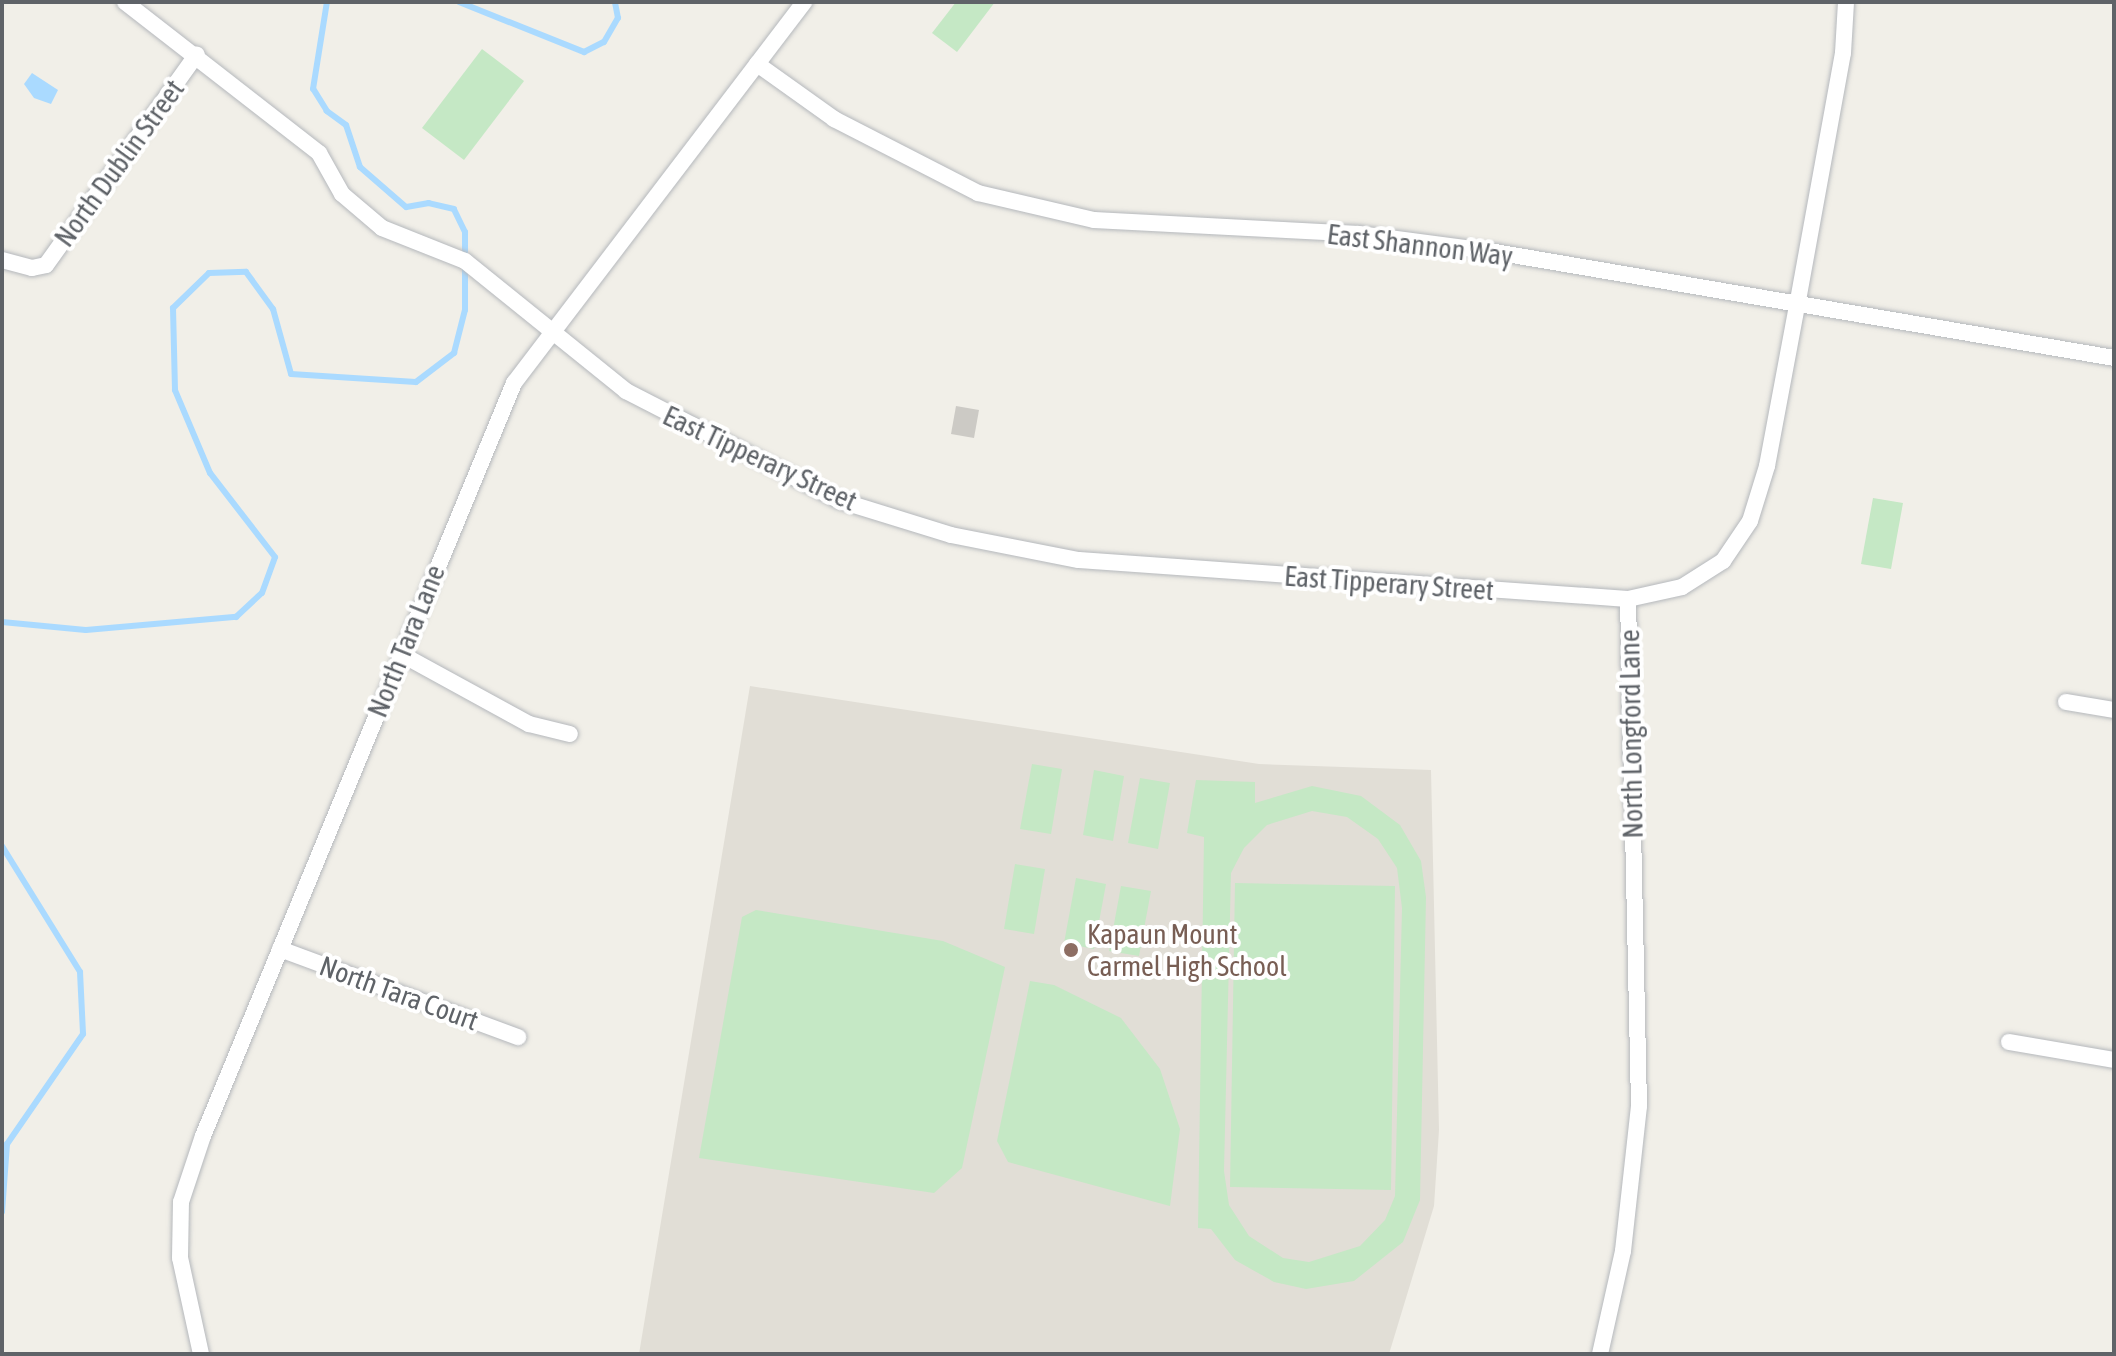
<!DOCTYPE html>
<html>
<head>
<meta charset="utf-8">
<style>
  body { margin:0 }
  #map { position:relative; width:2116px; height:1356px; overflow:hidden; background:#f1efe8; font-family:"Asap Condensed",sans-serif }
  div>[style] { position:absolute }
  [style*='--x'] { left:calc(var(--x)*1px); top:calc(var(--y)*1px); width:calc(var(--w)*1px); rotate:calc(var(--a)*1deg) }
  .education>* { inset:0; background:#e1ded6 }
  .green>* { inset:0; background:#c5e8c5 }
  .water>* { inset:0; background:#aadaff }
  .stream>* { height:6px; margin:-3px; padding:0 3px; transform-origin:3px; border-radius:3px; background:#aadaff }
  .building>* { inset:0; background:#cccac5 }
  .roads { filter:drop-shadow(0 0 2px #b5b8bc) drop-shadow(0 0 2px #b5b8bc) }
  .street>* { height:16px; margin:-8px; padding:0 8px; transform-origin:8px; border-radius:8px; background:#fff }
  .dots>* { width:22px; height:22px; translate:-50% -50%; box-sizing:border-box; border:4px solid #fff; border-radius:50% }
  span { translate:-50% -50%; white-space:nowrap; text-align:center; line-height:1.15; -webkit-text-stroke:8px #fff; paint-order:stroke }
  .street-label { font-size:28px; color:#5f6368 }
  .education-label { font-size:28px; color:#785e54 }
  .left { translate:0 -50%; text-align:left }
  .frame { position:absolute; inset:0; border:4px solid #5f6368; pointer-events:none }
</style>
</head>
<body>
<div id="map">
  <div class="education">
    <div style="clip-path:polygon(750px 686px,1259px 764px,1431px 770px,1439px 1130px,1434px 1206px,1389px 1354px,639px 1354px)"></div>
  </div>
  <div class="green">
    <div style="clip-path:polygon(956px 2px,995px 2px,957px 52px,932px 33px)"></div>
    <div style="clip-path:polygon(482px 49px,524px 81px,464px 160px,422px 128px)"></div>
    <div style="clip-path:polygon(1873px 498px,1903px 503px,1891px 569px,1861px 564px)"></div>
    <div style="clip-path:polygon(1032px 764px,1062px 769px,1051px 834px,1020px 829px)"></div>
    <div style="clip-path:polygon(1094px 770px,1124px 776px,1113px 841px,1083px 835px)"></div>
    <div style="clip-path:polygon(1140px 778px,1170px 783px,1158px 849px,1128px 843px)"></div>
    <div style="clip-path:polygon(evenodd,1196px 780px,1255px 782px,1255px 803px,1312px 786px,1361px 796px,1400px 825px,1421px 861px,1426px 897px,1420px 1200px,1403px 1242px,1354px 1281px,1306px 1289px,1274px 1282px,1235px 1260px,1211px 1229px,1198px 1228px,1204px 837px,1187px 833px,1196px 780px,1312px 811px,1347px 817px,1378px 839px,1397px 868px,1402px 908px,1395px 1196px,1385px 1220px,1360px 1246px,1309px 1262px,1283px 1258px,1249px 1236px,1229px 1205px,1224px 1171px,1231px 873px,1244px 848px,1267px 825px,1312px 811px)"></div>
    <div style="clip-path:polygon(1015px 864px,1045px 869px,1034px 934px,1004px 929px)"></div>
    <div style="clip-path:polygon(1076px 878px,1106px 884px,1094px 949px,1064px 943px)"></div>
    <div style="clip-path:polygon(1235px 883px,1395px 886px,1391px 1190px,1230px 1187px)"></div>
    <div style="clip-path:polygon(1121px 886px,1151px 891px,1139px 956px,1109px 951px)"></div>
    <div style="clip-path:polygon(756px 910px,943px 941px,1005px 967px,962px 1168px,934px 1193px,699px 1158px,742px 917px)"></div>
    <div style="clip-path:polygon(1030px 981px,1054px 985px,1121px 1018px,1160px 1069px,1180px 1129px,1170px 1206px,1008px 1162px,997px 1141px)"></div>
  </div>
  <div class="water">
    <div style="clip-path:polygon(32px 73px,58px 90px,51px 104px,34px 98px,24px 84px)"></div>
  </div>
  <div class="stream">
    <div style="--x:459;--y:2;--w:135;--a:21.8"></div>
    <div style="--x:584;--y:52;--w:22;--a:-27"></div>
    <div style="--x:604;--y:42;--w:28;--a:-60"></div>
    <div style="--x:618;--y:18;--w:16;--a:-101"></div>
    <div style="--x:2;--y:622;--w:84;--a:5.4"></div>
    <div style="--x:86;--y:630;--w:151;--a:-5"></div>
    <div style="--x:236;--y:617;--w:35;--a:-43"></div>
    <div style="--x:262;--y:593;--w:38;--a:-70"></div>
    <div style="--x:275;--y:557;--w:106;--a:-127.7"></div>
    <div style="--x:210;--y:473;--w:90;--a:-112.9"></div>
    <div style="--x:175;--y:390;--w:82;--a:-91.4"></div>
    <div style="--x:173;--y:308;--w:50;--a:-44.2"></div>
    <div style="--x:209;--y:273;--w:37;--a:-2"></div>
    <div style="--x:246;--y:272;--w:46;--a:53.9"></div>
    <div style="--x:273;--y:309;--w:67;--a:74.5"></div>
    <div style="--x:291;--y:374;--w:125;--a:3.7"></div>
    <div style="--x:416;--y:382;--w:48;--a:-37.3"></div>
    <div style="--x:454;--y:353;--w:44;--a:-75.7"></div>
    <div style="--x:465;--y:310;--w:78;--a:-90"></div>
    <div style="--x:465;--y:232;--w:25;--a:-116"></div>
    <div style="--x:454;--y:209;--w:26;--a:-167"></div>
    <div style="--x:429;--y:203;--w:23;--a:170"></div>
    <div style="--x:406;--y:207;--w:61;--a:-139"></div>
    <div style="--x:360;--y:167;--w:44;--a:-108.4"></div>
    <div style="--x:346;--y:125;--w:24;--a:-144"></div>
    <div style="--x:327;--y:111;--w:26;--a:-122"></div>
    <div style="--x:313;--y:89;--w:88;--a:-80.9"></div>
    <div style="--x:2;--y:846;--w:148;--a:58.2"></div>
    <div style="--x:80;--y:972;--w:62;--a:87.2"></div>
    <div style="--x:83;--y:1034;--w:134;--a:124.6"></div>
    <div style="--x:7;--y:1144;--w:68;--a:94.2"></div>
  </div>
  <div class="building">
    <div style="clip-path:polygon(956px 406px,979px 410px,974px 438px,951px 434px)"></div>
  </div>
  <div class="roads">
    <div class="street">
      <div style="--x:125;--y:2;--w:246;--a:37.9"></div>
      <div style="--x:319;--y:153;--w:47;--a:60.7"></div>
      <div style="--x:342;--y:194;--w:52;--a:40.4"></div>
      <div style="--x:382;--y:228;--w:89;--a:21.7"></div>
      <div style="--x:465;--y:261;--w:207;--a:38.9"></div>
      <div style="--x:626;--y:391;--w:238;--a:27.2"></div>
      <div style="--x:838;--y:500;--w:118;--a:17.2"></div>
      <div style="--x:951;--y:535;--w:130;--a:11.1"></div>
      <div style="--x:1079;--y:560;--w:550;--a:4.06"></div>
      <div style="--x:1628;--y:599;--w:55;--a:-12.5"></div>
      <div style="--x:1682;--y:587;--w:49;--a:-32.4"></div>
      <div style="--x:1723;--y:561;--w:48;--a:-56"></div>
      <div style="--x:1750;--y:521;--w:58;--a:-72.8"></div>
      <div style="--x:1767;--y:466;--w:163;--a:-79.4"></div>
      <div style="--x:1797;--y:306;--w:257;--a:-79.7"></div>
      <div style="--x:1843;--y:53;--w:51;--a:-86.6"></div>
      <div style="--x:757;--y:64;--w:95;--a:35.5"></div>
      <div style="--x:834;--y:119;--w:162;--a:27.2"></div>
      <div style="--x:978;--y:193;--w:119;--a:13.1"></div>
      <div style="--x:1094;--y:220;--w:265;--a:3"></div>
      <div style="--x:1359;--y:234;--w:131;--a:7.5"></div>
      <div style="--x:1489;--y:251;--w:634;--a:9.71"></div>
      <div style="--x:2;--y:260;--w:31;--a:15"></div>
      <div style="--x:32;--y:268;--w:14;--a:-12"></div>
      <div style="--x:46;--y:265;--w:259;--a:-54.4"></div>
      <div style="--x:401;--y:654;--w:146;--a:28.7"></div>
      <div style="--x:529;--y:724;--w:42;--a:13.7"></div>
      <div style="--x:2066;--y:702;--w:49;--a:9.5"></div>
      <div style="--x:280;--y:949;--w:254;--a:20.3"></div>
      <div style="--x:2009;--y:1042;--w:107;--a:9.7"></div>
      <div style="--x:201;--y:1354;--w:98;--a:-102.3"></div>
      <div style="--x:180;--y:1258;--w:56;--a:-89"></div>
      <div style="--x:181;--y:1202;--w:70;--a:-71.6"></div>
      <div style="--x:203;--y:1136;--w:815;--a:-67.56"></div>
      <div style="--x:514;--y:383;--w:479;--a:-52.7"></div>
      <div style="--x:1600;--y:1354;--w:106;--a:-77.4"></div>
      <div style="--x:1623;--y:1251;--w:146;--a:-83.7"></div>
      <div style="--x:1639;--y:1106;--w:507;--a:-91.24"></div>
    </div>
  </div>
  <div class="dots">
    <div style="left:1071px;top:950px;background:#8d6e63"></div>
  </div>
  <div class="street-label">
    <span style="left:119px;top:163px;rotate:-54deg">North Dublin Street</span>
    <span style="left:1420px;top:245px;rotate:7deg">East Shannon Way</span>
    <span style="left:760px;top:458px;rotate:25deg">East Tipperary Street</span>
    <span style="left:1389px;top:583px;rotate:4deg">East Tipperary Street</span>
    <span style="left:406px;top:641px;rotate:-68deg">North Tara Lane</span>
    <span style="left:1631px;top:734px;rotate:-91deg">North Longford Lane</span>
    <span style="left:399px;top:993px;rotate:20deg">North Tara Court</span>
  </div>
  <div class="education-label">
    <span class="left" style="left:1087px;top:950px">Kapaun Mount<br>Carmel High School</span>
  </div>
  <div class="frame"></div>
</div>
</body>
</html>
